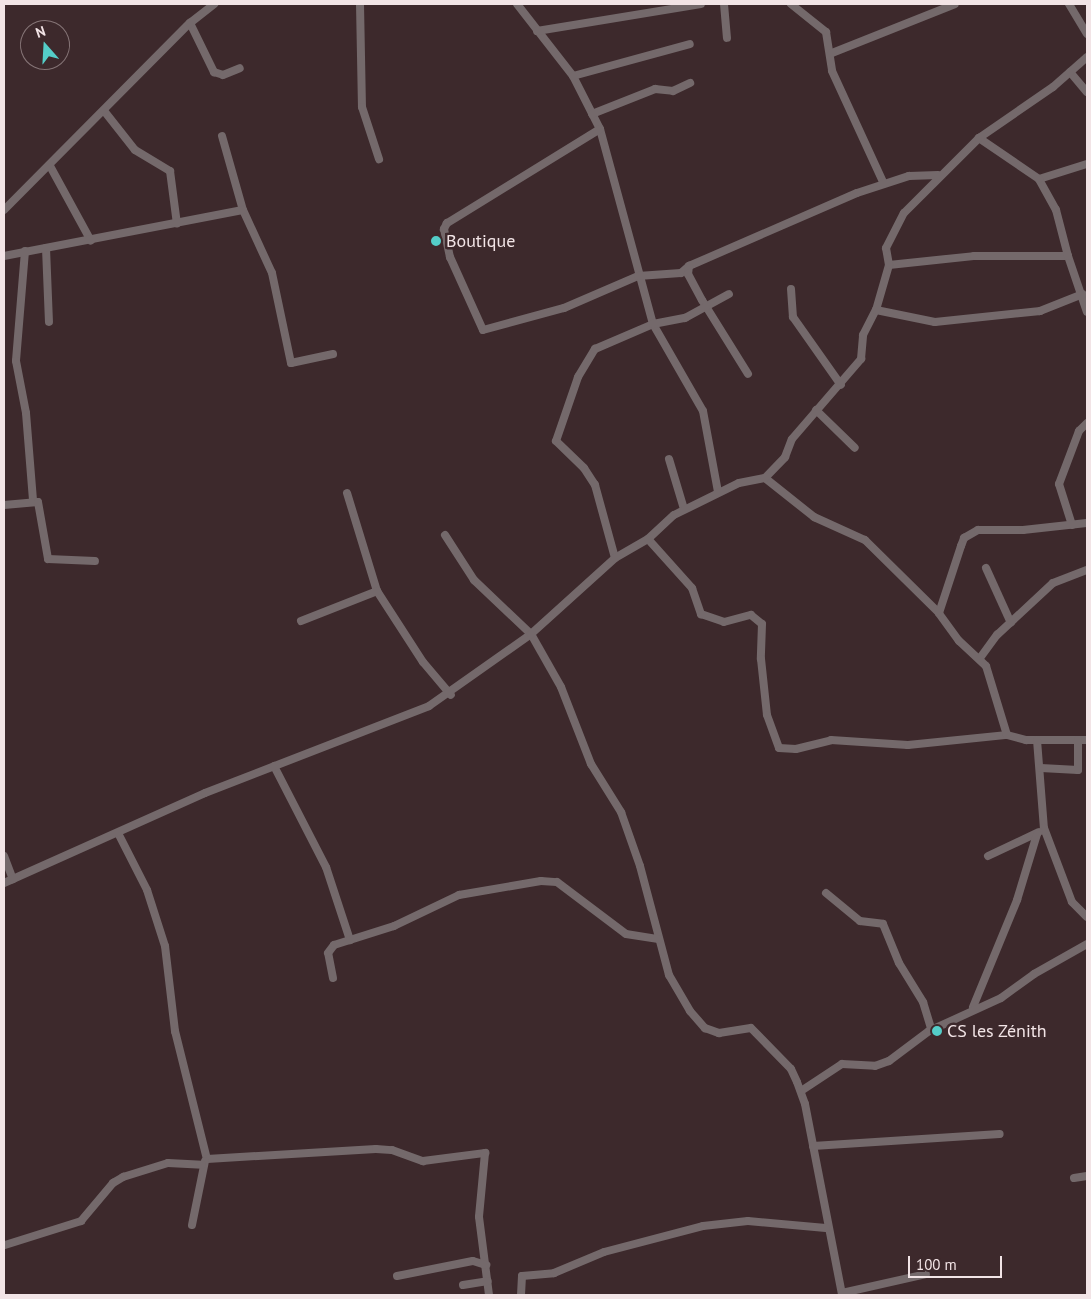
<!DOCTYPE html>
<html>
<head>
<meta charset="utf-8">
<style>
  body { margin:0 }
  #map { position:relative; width:1091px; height:1299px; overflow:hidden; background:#3d292c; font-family:"PT Sans",sans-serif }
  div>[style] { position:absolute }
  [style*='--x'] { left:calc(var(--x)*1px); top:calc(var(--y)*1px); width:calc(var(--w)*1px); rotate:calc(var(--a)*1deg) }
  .minor>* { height:8px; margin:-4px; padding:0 4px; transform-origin:4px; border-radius:4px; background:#74696b }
  .dots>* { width:14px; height:14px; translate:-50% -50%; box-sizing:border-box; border:2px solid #3d292c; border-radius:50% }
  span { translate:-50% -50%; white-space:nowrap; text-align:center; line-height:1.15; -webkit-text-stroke:5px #3d292c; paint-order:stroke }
  .poi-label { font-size:18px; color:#f2e4e6 }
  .left { translate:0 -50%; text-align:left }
  .frame { position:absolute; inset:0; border:5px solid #f2e4e6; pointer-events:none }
  .north { position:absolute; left:20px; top:20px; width:50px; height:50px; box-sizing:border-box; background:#3d292c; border:1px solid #857476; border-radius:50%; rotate:341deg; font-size:14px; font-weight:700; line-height:20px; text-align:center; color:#f2e4e6 }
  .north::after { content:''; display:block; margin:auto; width:18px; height:22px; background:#54cdc8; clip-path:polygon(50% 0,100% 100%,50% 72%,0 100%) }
  .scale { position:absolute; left:908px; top:1256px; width:94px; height:22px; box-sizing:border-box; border:2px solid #f2e4e6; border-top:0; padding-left:6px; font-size:15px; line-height:18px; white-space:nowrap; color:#f2e4e6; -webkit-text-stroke:4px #3d292c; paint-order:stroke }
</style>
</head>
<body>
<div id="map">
  <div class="minor">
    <div style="--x:360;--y:4;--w:103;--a:88.9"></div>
    <div style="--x:362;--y:107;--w:55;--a:71.9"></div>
    <div style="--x:517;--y:4;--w:91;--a:52.1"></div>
    <div style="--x:573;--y:76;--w:59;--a:63"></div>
    <div style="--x:600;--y:129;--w:202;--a:74.8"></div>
    <div style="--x:653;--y:324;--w:100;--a:60.1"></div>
    <div style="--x:703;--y:411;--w:82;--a:79.5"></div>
    <div style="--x:724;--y:4;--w:34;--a:85"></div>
    <div style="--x:791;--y:4;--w:45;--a:38.7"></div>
    <div style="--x:826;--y:32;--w:39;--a:81"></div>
    <div style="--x:832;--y:71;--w:124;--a:65.3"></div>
    <div style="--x:1069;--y:4;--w:35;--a:59"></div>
    <div style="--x:190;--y:23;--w:55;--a:63.9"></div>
    <div style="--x:214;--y:72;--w:9;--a:18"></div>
    <div style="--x:223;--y:75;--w:18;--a:-22"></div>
    <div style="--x:537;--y:31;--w:166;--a:-9.3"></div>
    <div style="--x:832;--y:53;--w:132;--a:-21.7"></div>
    <div style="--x:1070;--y:72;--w:26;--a:50"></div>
    <div style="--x:573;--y:76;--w:121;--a:-15.3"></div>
    <div style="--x:105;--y:112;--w:48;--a:51.7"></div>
    <div style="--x:135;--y:150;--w:41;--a:31"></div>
    <div style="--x:170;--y:171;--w:53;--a:82.5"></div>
    <div style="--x:592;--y:114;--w:68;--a:-21.6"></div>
    <div style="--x:655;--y:89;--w:18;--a:6"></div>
    <div style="--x:673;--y:91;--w:19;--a:-25"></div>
    <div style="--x:600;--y:129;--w:180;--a:148.4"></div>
    <div style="--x:447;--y:223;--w:7;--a:117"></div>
    <div style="--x:444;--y:229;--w:29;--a:78"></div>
    <div style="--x:450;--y:257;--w:80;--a:65.7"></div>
    <div style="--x:483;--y:330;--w:84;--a:-15.2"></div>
    <div style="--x:564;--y:308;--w:81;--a:-23.4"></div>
    <div style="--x:638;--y:276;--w:43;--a:-4"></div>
    <div style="--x:681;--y:273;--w:11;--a:-41"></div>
    <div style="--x:689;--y:266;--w:183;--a:-23.5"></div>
    <div style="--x:857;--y:193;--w:55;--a:-18.1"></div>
    <div style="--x:909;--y:176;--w:29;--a:-2"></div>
    <div style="--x:222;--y:136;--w:77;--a:74.2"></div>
    <div style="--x:243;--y:210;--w:69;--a:65.3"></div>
    <div style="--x:272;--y:273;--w:92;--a:78.1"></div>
    <div style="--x:291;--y:363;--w:43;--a:-12.1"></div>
    <div style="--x:50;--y:166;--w:85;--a:61.3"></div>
    <div style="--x:1039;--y:179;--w:50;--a:-17.4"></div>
    <div style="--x:4;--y:210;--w:264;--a:-45.2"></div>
    <div style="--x:190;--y:23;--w:31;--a:-38"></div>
    <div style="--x:46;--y:248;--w:74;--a:87.7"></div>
    <div style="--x:25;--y:251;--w:110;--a:94.7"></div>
    <div style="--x:16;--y:361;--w:53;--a:79.1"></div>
    <div style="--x:26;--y:413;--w:87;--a:85.4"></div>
    <div style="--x:4;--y:256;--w:243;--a:-10.9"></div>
    <div style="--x:1068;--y:256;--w:59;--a:71.3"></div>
    <div style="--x:889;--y:265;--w:85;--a:-6"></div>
    <div style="--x:974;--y:256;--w:94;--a:0"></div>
    <div style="--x:1068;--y:256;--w:48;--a:-104.6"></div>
    <div style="--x:1056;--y:210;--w:35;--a:-119"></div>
    <div style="--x:1039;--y:179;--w:73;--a:-145.7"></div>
    <div style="--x:689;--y:266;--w:8;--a:97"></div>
    <div style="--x:688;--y:274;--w:30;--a:62"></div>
    <div style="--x:702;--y:300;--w:87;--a:58.1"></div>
    <div style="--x:791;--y:289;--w:28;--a:86"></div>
    <div style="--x:793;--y:317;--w:83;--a:54.8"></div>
    <div style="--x:876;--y:310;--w:60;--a:11.5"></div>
    <div style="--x:935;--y:322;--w:106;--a:-6"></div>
    <div style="--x:1040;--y:311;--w:46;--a:-21.6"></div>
    <div style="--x:816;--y:410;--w:54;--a:44.3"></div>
    <div style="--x:669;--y:459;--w:52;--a:73.3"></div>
    <div style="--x:765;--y:478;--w:63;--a:38.5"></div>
    <div style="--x:814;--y:517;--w:56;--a:24.3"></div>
    <div style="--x:865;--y:540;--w:104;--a:44.6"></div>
    <div style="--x:347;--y:493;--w:102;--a:73"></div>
    <div style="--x:377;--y:591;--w:85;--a:57.1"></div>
    <div style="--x:423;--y:662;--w:43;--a:49.7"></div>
    <div style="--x:4;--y:505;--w:34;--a:-5"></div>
    <div style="--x:38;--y:502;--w:58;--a:80"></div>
    <div style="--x:48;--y:559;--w:47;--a:2.4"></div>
    <div style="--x:1072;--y:525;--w:43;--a:-107.6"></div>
    <div style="--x:1059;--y:484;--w:57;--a:-69.3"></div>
    <div style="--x:1079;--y:431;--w:11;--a:-45"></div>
    <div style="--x:445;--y:535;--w:54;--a:57.2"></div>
    <div style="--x:474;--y:580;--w:79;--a:43.5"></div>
    <div style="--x:531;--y:634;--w:61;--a:60.5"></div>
    <div style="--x:561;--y:687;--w:83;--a:68.7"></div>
    <div style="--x:591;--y:764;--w:57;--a:58"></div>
    <div style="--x:621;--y:812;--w:57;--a:70.6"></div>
    <div style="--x:640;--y:866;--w:113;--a:75.1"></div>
    <div style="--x:669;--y:975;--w:42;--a:59.7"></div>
    <div style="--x:690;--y:1011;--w:23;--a:49"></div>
    <div style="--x:705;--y:1028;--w:15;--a:20"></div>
    <div style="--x:719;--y:1033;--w:32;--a:-9"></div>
    <div style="--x:751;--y:1028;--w:57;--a:45.7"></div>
    <div style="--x:791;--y:1069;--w:14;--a:65"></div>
    <div style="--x:797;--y:1082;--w:23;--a:70"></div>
    <div style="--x:805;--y:1104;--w:195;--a:79"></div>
    <div style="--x:648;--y:539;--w:66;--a:48.1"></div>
    <div style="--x:692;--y:588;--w:28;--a:71"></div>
    <div style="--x:701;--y:614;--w:24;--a:19"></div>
    <div style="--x:724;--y:622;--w:28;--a:-15"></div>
    <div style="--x:751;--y:615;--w:14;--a:39"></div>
    <div style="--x:762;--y:624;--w:35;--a:92"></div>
    <div style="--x:761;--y:659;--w:56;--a:83.9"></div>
    <div style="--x:767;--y:715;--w:35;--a:70"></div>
    <div style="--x:779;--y:748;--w:17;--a:3"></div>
    <div style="--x:796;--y:749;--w:36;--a:-14"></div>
    <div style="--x:831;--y:740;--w:77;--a:3.7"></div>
    <div style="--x:908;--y:745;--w:100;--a:-5.8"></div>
    <div style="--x:1007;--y:735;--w:20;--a:15"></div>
    <div style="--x:1026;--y:740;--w:61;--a:0"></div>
    <div style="--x:615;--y:558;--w:76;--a:-105.3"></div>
    <div style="--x:595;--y:485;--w:20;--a:-123"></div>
    <div style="--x:584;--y:468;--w:39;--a:-136"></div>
    <div style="--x:556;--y:441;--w:68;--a:-71"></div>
    <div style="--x:578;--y:377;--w:33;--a:-59"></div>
    <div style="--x:595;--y:349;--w:63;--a:-23.3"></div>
    <div style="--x:653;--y:324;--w:33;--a:-11"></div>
    <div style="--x:685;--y:318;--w:50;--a:-28.6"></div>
    <div style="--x:986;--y:568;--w:60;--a:65.6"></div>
    <div style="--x:301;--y:621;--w:82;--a:-21.5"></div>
    <div style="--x:980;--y:658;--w:29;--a:-54"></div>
    <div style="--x:997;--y:635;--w:76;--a:-42.9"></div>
    <div style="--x:1053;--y:583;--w:36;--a:-21"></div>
    <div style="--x:1007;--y:735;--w:72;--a:-106.9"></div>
    <div style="--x:986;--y:666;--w:37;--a:-137"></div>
    <div style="--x:959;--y:641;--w:34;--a:-126"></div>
    <div style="--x:939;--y:613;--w:71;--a:-71.8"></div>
    <div style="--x:961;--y:546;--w:9;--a:-69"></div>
    <div style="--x:964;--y:538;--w:16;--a:-30"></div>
    <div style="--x:978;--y:530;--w:45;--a:0"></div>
    <div style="--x:1023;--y:530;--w:64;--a:-6.2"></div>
    <div style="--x:1037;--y:740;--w:88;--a:85.5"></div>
    <div style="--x:1044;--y:828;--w:79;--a:69.3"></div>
    <div style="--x:1072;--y:902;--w:21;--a:45"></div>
    <div style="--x:274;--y:766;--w:114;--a:62.8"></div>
    <div style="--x:326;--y:867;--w:77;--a:71.8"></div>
    <div style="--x:1041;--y:768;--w:37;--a:3"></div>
    <div style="--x:1078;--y:770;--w:30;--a:-90"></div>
    <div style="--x:118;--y:833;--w:64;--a:63"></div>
    <div style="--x:147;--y:890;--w:59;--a:72.2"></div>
    <div style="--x:165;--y:946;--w:86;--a:83.3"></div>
    <div style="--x:175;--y:1031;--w:132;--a:76"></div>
    <div style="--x:4;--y:856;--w:25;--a:69"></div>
    <div style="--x:988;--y:856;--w:56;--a:-25.2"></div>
    <div style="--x:4;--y:883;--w:220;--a:-24.1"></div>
    <div style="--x:205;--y:793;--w:240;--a:-21.2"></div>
    <div style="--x:429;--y:706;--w:125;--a:-35.2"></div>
    <div style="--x:531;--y:634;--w:113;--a:-42.1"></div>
    <div style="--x:615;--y:558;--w:38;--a:-30"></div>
    <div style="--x:648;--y:539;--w:35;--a:-43"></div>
    <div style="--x:674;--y:515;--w:72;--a:-26.2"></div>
    <div style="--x:739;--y:483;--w:26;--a:-11"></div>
    <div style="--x:765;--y:478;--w:29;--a:-46"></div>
    <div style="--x:785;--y:457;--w:19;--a:-69"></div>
    <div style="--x:792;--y:439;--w:106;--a:-49.2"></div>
    <div style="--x:861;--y:359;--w:24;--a:-85"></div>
    <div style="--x:863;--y:335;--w:28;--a:-63"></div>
    <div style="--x:876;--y:310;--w:47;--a:-73.9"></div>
    <div style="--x:889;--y:265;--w:17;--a:-100"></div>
    <div style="--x:886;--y:248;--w:39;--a:-63"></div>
    <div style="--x:904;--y:213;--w:106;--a:-45"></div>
    <div style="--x:979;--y:138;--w:90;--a:-34.6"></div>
    <div style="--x:1053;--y:87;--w:45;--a:-41.4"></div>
    <div style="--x:826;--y:893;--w:44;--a:39.5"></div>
    <div style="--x:860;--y:921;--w:23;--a:7"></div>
    <div style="--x:883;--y:924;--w:42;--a:67.7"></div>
    <div style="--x:899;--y:963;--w:46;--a:58.4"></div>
    <div style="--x:923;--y:1002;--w:28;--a:73"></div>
    <div style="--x:333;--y:978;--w:25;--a:-101"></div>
    <div style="--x:328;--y:953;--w:10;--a:-53"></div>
    <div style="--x:334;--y:945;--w:63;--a:-17.6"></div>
    <div style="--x:394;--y:926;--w:72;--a:-25.5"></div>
    <div style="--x:459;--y:895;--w:83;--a:-9.7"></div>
    <div style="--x:541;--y:881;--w:16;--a:4"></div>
    <div style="--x:557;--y:882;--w:86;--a:37"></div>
    <div style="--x:626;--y:934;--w:33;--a:9"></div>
    <div style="--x:973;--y:1007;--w:116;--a:-67.6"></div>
    <div style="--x:1017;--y:900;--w:69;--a:-73.1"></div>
    <div style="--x:801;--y:1091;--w:49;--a:-33.4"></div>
    <div style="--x:842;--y:1064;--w:33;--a:3"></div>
    <div style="--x:875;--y:1066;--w:15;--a:-20"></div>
    <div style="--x:889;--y:1061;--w:50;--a:-36.9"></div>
    <div style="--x:929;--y:1031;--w:79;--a:-24.6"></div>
    <div style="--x:1001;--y:998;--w:41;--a:-36"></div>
    <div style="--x:1034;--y:974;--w:61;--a:-29.5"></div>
    <div style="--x:813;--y:1146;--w:187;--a:-3.7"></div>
    <div style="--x:207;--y:1159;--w:169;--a:-3.4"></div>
    <div style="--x:376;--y:1149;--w:16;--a:4"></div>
    <div style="--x:392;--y:1150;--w:33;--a:20"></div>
    <div style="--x:423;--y:1161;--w:63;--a:-7.4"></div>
    <div style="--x:485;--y:1153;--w:64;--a:95.4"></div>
    <div style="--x:479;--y:1217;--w:79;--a:82.7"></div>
    <div style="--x:1074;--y:1178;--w:13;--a:-9"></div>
    <div style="--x:192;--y:1225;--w:65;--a:-78.5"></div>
    <div style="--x:5;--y:1245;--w:80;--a:-17.5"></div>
    <div style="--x:81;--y:1221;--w:50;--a:-49.9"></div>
    <div style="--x:113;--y:1183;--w:12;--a:-31"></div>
    <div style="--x:123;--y:1177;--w:47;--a:-17.3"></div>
    <div style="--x:168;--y:1163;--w:34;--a:3"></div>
    <div style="--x:397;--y:1276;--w:77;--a:-11.2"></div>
    <div style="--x:473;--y:1261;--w:14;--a:17"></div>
    <div style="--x:463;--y:1285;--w:25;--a:-9"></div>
    <div style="--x:842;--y:1293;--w:86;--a:-12.7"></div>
    <div style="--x:521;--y:1295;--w:19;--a:-87"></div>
    <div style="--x:522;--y:1276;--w:32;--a:-5"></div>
    <div style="--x:554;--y:1273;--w:54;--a:-22.8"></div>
    <div style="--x:604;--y:1252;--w:102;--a:-14.7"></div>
    <div style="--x:703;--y:1226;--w:45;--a:-6.3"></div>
    <div style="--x:748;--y:1221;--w:78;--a:5.1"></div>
  </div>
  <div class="dots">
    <div style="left:436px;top:241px;background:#54cdc8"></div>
    <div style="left:937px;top:1031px;background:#54cdc8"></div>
  </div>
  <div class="poi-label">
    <span class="left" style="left:446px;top:241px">Boutique</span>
    <span class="left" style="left:947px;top:1031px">CS les Zénith</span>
  </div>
  <div class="frame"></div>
  <div class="north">N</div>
  <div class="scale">100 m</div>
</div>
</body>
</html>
